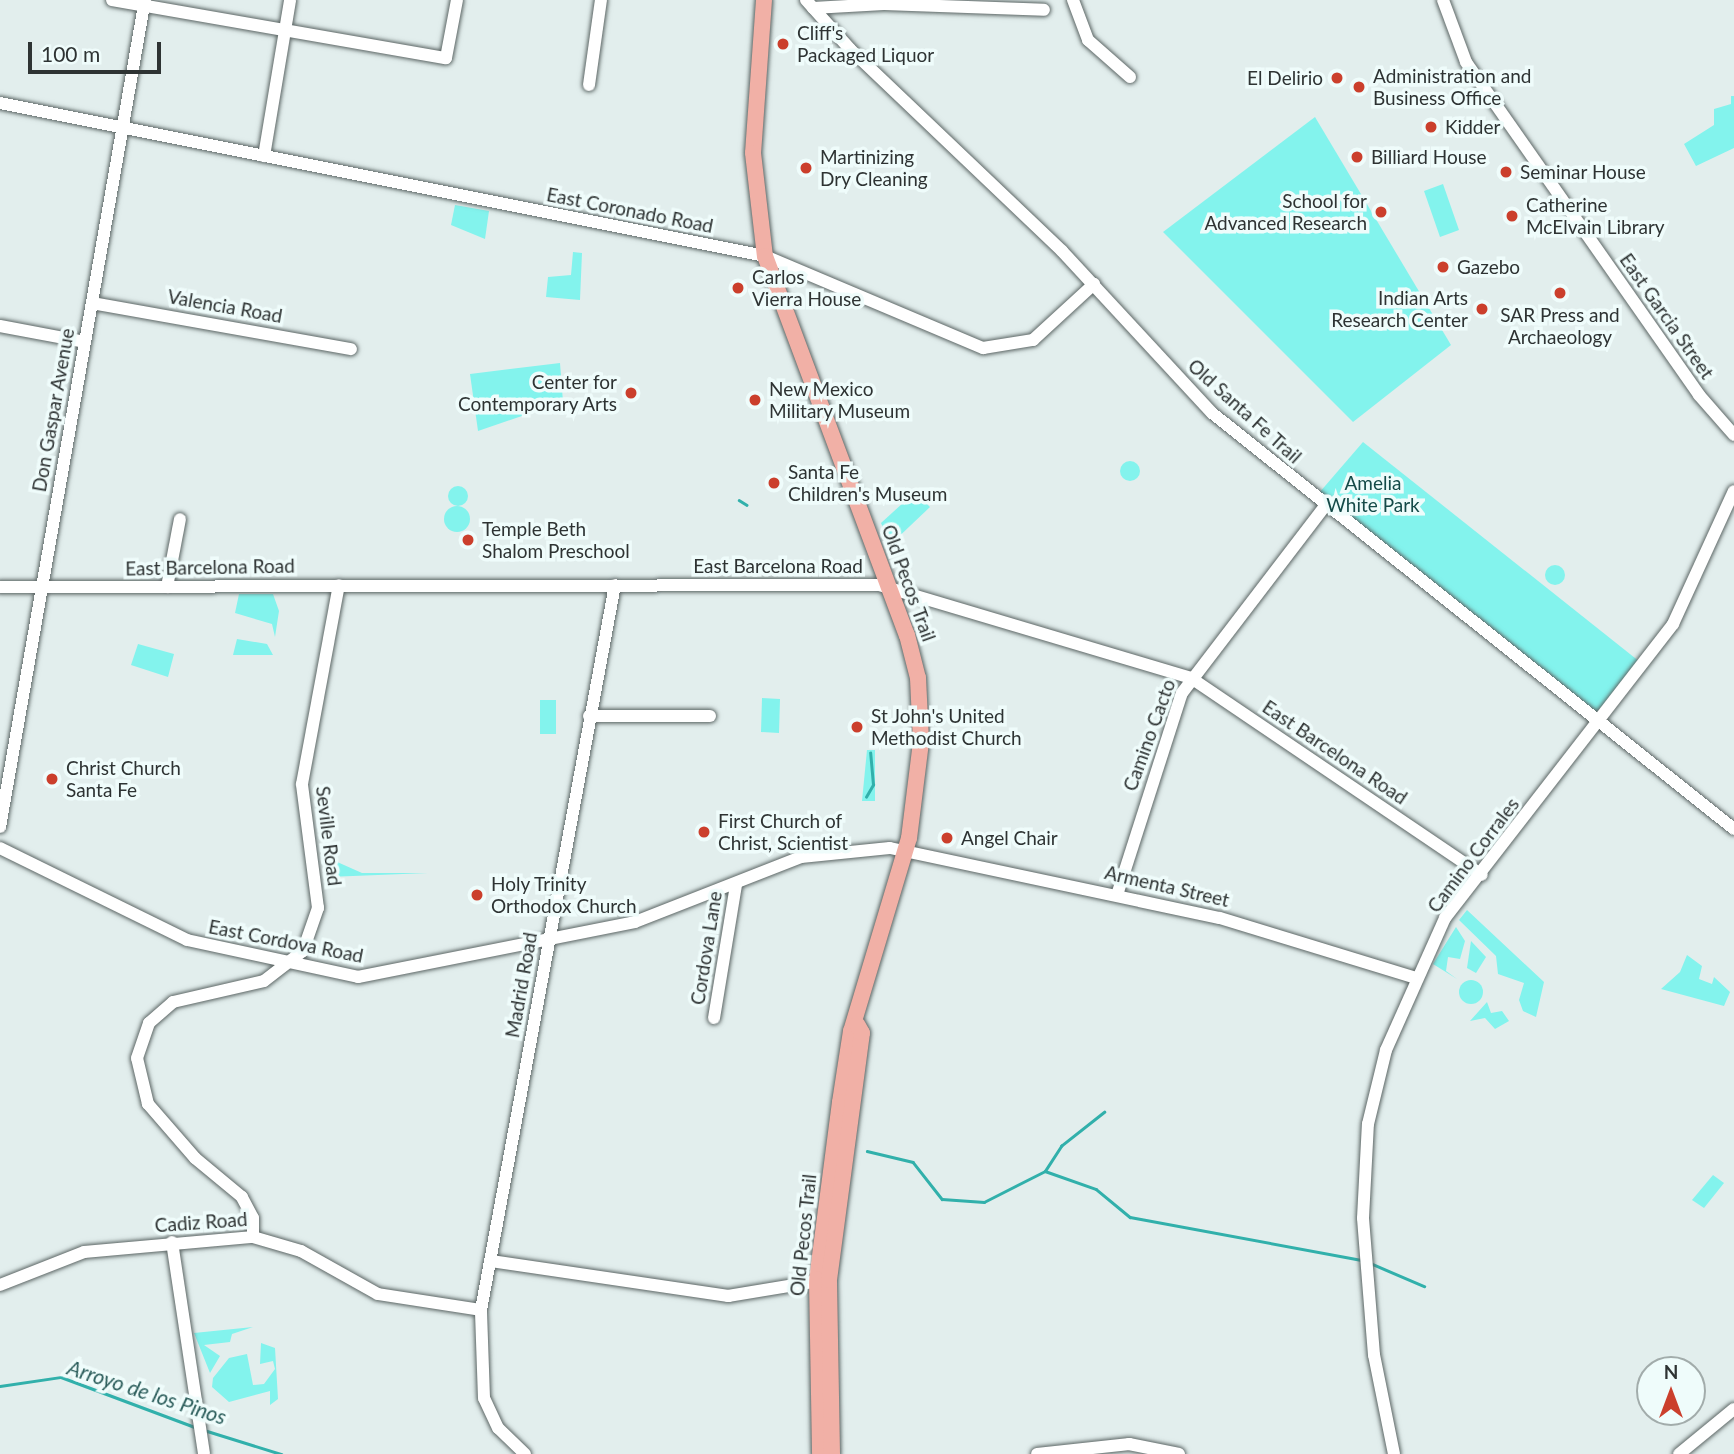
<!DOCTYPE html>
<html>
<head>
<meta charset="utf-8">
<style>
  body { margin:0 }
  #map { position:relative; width:1734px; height:1454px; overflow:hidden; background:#e2eeed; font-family:Lato,sans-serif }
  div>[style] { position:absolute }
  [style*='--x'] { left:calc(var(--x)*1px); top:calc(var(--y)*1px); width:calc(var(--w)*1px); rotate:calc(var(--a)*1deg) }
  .green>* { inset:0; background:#83f3ed }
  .round { border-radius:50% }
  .stream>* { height:2.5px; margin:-1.25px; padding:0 1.25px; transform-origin:1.25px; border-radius:1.25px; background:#31b0ab }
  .roads { filter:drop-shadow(0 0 2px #5c6665) drop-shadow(0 0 2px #5c6665) }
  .minor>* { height:12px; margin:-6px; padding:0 6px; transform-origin:6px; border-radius:6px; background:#fff }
  .major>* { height:16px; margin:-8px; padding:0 8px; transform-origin:8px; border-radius:8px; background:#f1b0a6 }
  .dots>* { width:19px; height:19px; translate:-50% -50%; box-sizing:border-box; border:4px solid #effcfb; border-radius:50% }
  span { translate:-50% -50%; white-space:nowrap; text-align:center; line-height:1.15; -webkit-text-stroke:7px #effcfb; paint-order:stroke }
  .poi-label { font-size:19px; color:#2e3333 }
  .left { translate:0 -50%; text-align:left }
  .right { translate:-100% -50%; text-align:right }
  .street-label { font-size:19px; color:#2e3333 }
  .park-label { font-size:19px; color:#154a48 }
  .water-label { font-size:21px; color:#2a5c5a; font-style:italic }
  .north { position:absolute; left:1636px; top:1356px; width:70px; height:70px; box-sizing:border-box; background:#effcfb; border:2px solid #a2acab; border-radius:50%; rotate:0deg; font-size:19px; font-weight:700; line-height:28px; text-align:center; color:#2e3333 }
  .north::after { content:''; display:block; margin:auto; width:24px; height:32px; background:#cb3f2c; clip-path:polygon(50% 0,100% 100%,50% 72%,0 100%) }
  .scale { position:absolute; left:28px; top:42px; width:133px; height:32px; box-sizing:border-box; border:4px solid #2e3333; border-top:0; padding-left:9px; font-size:21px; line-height:24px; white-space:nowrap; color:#2e3333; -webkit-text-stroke:5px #effcfb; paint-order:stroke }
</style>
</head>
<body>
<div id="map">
  <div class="green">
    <div style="clip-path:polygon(1731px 96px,1734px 96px,1734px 148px,1696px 166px,1684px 144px,1714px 125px,1714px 109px,1731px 104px)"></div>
    <div style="clip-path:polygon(1315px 117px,1451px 345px,1353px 422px,1163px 232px)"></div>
    <div style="clip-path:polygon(1443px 184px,1459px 230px,1440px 237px,1424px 191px)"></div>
    <div style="clip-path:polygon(455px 205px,489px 211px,485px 239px,451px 225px)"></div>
    <div style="clip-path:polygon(573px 252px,582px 253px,580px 300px,546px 297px,548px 277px,571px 275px)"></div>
    <div style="clip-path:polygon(560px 363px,563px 402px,478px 431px,470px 374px)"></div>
    <div style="clip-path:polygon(1363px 442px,1640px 662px,1604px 710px,1595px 712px,1319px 493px)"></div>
    <div class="round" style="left:1120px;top:461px;width:20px;height:20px"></div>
    <div class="round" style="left:448px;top:486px;width:20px;height:20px"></div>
    <div style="clip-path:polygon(915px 492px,930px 507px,890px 545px,881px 523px)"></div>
    <div class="round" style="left:444px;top:506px;width:26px;height:26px"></div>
    <div class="round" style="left:1545px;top:565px;width:20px;height:20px"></div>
    <div style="clip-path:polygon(239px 594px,273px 594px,279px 611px,275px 637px,272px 624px,235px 613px)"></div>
    <div style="clip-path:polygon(237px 639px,267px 644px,273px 655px,233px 655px)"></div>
    <div style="clip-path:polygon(138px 644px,174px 654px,168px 677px,131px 665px)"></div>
    <div style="clip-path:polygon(762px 698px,780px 699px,779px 733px,761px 732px)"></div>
    <div style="clip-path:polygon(540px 700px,556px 700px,556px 734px,540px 734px)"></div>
    <div style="clip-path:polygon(867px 750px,875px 750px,875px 801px,862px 801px)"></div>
    <div style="clip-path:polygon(335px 861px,362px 873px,428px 873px,328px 877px,325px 863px)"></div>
    <div style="clip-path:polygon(1467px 910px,1544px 982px,1536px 1017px,1523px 1011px,1519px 1000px,1524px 983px,1498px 974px,1496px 956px,1459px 920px)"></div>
    <div style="clip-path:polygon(1456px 927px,1465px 941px,1460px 959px,1448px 957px,1446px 971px,1457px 979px,1433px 964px)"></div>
    <div style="clip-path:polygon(1471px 941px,1486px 957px,1476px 973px,1467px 968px)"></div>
    <div style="clip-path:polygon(1687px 955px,1702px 966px,1699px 979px,1712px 984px,1714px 977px,1730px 992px,1724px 1006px,1661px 989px,1680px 972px)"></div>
    <div class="round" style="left:1459px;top:980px;width:24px;height:24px"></div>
    <div style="clip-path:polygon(1487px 1002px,1491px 1013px,1502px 1011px,1509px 1021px,1495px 1029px,1485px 1018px,1470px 1021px)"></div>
    <div style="clip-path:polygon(1713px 1175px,1724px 1183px,1704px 1208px,1692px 1200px)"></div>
    <div style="clip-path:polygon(253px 1327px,232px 1334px,230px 1342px,204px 1345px,220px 1356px,210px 1373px,194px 1333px)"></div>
    <div style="clip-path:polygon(261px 1343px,275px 1348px,278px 1399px,270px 1405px,270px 1391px,229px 1402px,212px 1387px,213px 1378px,229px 1358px,247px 1354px,253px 1385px,264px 1384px,275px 1369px,273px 1361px,260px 1364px)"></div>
  </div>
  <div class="stream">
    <div style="--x:739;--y:500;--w:9;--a:32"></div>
    <div style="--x:866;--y:797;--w:14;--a:-60"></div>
    <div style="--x:873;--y:785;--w:32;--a:-95"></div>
    <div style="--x:867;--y:1151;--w:47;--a:13.4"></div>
    <div style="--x:913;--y:1162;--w:47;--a:51.9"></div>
    <div style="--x:942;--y:1199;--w:42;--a:4.1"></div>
    <div style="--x:984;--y:1202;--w:68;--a:-26.9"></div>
    <div style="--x:1045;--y:1171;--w:30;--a:-57"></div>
    <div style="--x:1061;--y:1146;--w:55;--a:-38.3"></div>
    <div style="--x:1045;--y:1171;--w:54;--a:19.4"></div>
    <div style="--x:1096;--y:1189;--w:44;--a:39.5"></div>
    <div style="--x:1130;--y:1217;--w:235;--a:10.5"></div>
    <div style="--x:1370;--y:1263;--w:59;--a:23.1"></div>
    <div style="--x:0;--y:1386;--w:62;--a:-8.4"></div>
    <div style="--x:61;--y:1377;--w:143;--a:20.5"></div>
    <div style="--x:204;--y:1430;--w:81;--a:17.3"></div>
  </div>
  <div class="roads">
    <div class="minor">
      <div style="--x:112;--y:0;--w:339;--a:9.9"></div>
      <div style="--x:446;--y:58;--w:59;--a:-79.3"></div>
      <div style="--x:806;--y:0;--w:66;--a:48.1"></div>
      <div style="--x:850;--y:49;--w:293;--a:43.6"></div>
      <div style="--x:1062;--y:251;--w:221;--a:47.2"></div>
      <div style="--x:1212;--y:413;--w:667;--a:38.55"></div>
      <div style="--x:1073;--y:0;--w:43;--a:69.4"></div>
      <div style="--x:1088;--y:40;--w:56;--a:41.4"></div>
      <div style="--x:1443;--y:0;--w:66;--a:69.6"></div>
      <div style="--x:1466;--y:62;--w:406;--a:55"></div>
      <div style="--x:1699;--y:395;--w:53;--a:48.8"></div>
      <div style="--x:813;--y:8;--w:71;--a:-3.2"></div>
      <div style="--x:884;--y:4;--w:160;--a:2.1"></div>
      <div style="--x:589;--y:85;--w:86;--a:-82"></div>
      <div style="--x:0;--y:103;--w:780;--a:11.31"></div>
      <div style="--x:765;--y:256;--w:237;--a:22.9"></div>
      <div style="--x:983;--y:348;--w:51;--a:-9.1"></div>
      <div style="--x:1033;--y:340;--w:83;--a:-42.6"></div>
      <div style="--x:264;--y:156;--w:158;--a:-80.5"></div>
      <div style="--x:92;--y:303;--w:263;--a:10.1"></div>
      <div style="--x:0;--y:326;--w:86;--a:10.7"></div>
      <div style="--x:0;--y:587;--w:879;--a:-0.13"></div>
      <div style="--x:879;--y:585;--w:326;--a:16.6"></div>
      <div style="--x:1191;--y:678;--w:351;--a:34.1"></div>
      <div style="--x:167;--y:587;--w:69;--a:-79.2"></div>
      <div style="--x:589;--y:716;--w:121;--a:0"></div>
      <div style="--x:0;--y:827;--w:840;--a:-80.06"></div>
      <div style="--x:0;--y:848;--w:208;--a:26.2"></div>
      <div style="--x:187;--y:940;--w:175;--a:12.2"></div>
      <div style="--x:358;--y:977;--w:282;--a:-11.2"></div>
      <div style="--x:635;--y:922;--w:178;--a:-21.4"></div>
      <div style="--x:801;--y:857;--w:89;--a:-5.8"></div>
      <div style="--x:890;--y:848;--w:337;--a:12"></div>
      <div style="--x:1220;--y:918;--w:205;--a:17"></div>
      <div style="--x:1117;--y:895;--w:212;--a:-72.2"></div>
      <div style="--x:1182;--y:693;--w:235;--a:-52.6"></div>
      <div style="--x:714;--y:1018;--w:135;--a:-80.6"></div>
      <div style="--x:253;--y:1237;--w:19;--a:-90"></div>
      <div style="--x:253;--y:1218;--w:24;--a:-118"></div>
      <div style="--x:242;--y:1197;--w:61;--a:-140.3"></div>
      <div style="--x:195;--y:1158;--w:72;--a:-131"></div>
      <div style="--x:148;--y:1104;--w:47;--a:-103.4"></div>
      <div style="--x:137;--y:1058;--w:37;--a:-71"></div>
      <div style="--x:149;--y:1023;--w:32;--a:-41"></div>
      <div style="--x:173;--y:1002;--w:93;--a:-13"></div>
      <div style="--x:264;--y:981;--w:49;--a:-37.6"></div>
      <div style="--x:303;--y:951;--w:46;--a:-70.8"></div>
      <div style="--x:318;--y:908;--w:125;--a:-97.4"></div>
      <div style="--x:302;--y:784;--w:202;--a:-79.5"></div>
      <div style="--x:172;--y:1242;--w:214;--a:81.4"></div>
      <div style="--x:491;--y:1261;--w:240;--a:8.4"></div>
      <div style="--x:728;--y:1296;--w:98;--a:-9.4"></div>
      <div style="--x:0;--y:1285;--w:90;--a:-21.4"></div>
      <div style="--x:84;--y:1252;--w:170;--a:-5.1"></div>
      <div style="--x:253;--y:1237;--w:50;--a:16.3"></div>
      <div style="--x:301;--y:1251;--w:88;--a:29.2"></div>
      <div style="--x:378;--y:1294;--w:104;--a:8.8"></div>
      <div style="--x:525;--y:1454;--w:37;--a:-136"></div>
      <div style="--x:498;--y:1428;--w:33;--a:-115"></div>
      <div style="--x:484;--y:1398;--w:88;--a:-92"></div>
      <div style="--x:481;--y:1310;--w:737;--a:-79.53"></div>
      <div style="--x:1037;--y:1454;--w:93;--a:-6.2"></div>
      <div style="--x:1129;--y:1444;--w:51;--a:11.3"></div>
      <div style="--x:1394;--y:1454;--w:101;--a:-101.4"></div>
      <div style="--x:1374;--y:1355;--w:137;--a:-94.6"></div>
      <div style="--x:1363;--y:1218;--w:94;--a:-87"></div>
      <div style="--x:1368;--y:1124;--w:76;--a:-76.3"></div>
      <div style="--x:1386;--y:1050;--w:145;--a:-65.9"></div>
      <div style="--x:1445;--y:918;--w:372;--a:-52.2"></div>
      <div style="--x:1673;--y:624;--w:146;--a:-65.4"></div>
      <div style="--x:1679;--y:1454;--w:71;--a:-39.3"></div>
    </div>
    <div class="major">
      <div style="--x:764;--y:0;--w:153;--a:94.1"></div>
      <div style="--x:753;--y:153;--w:104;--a:83.4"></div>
      <div style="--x:765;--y:256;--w:405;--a:69.5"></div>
      <div style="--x:907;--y:635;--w:44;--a:75.7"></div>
      <div style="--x:918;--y:678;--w:64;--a:87.3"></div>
      <div style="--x:921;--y:742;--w:97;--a:97.1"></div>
      <div style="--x:909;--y:838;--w:202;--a:106.7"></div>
      <div style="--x:851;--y:1031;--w:72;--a:98.8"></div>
      <div style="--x:840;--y:1102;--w:178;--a:97.4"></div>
      <div style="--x:817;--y:1279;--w:175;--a:89"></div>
      <div style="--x:832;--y:1454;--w:174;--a:-91"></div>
      <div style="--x:829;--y:1280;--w:249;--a:-82.4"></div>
      <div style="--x:862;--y:1033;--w:10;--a:-119"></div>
    </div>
  </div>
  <div class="dots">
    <div style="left:783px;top:44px;background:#cb3f2c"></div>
    <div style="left:1337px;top:78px;background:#cb3f2c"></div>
    <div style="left:1359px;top:87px;background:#cb3f2c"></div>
    <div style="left:1431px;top:127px;background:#cb3f2c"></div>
    <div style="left:1357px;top:157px;background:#cb3f2c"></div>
    <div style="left:806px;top:168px;background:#cb3f2c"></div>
    <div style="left:1506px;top:172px;background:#cb3f2c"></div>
    <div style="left:1381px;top:212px;background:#cb3f2c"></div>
    <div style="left:1512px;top:216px;background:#cb3f2c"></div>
    <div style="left:1443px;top:267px;background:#cb3f2c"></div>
    <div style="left:738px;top:288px;background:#cb3f2c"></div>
    <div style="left:1560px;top:293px;background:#cb3f2c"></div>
    <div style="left:1482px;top:309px;background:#cb3f2c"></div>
    <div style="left:631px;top:393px;background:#cb3f2c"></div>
    <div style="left:755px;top:400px;background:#cb3f2c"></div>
    <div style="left:774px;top:483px;background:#cb3f2c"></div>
    <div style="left:468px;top:540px;background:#cb3f2c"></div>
    <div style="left:857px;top:727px;background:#cb3f2c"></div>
    <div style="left:52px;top:779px;background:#cb3f2c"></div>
    <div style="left:704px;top:832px;background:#cb3f2c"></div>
    <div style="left:947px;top:838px;background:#cb3f2c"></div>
    <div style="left:477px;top:895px;background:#cb3f2c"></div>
  </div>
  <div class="poi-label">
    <span class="left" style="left:797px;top:44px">Cliff's<br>Packaged Liquor</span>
    <span class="left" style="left:1373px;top:87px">Administration and<br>Business Office</span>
    <span class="right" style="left:1323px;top:78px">El Delirio</span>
    <span class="left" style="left:1445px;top:127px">Kidder</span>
    <span class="left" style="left:820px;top:168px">Martinizing<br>Dry Cleaning</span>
    <span class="left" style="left:1371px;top:157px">Billiard House</span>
    <span class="left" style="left:1520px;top:172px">Seminar House</span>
    <span class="right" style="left:1367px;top:212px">School for<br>Advanced Research</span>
    <span class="left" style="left:1526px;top:216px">Catherine<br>McElvain Library</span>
    <span class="left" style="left:1457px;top:267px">Gazebo</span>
    <span class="left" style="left:752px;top:288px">Carlos<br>Vierra House</span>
    <span class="right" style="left:1468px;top:309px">Indian Arts<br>Research Center</span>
    <span style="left:1560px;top:326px">SAR Press and<br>Archaeology</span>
    <span class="right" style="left:617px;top:393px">Center for<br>Contemporary Arts</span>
    <span class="left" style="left:769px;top:400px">New Mexico<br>Military Museum</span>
    <span class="left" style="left:788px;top:483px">Santa Fe<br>Children's Museum</span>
    <span class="left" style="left:482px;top:540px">Temple Beth<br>Shalom Preschool</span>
    <span class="left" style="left:871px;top:727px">St John's United<br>Methodist Church</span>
    <span class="left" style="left:66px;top:779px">Christ Church<br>Santa Fe</span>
    <span class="left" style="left:718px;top:832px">First Church of<br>Christ, Scientist</span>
    <span class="left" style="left:961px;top:838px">Angel Chair</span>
    <span class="left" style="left:491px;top:895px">Holy Trinity<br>Orthodox Church</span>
  </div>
  <div class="street-label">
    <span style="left:630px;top:210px;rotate:11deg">East Coronado Road</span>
    <span style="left:225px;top:306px;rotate:10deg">Valencia Road</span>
    <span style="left:1667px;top:316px;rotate:55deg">East Garcia Street</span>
    <span style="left:53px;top:410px;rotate:-80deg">Don Gaspar Avenue</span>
    <span style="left:1245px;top:411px;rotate:42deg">Old Santa Fe Trail</span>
    <span style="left:778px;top:566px">East Barcelona Road</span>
    <span style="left:210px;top:567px;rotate:-1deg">East Barcelona Road</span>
    <span style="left:909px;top:583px;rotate:70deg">Old Pecos Trail</span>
    <span style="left:1149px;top:735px;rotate:-70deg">Camino Cacto</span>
    <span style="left:1335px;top:752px;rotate:34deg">East Barcelona Road</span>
    <span style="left:329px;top:836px;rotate:83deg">Seville Road</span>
    <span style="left:1473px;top:855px;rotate:-53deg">Camino Corrales</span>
    <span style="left:1167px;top:886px;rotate:13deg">Armenta Street</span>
    <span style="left:286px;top:941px;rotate:11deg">East Cordova Road</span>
    <span style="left:706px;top:948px;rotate:-81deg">Cordova Lane</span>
    <span style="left:521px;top:985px;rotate:-80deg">Madrid Road</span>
    <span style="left:201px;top:1222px;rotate:-4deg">Cadiz Road</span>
    <span style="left:803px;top:1235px;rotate:-84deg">Old Pecos Trail</span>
  </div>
  <div class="park-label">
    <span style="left:1373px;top:494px">Amelia<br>White Park</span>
  </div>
  <div class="water-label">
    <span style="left:147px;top:1392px;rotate:18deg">Arroyo de los Pinos</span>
  </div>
  <div class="north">N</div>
  <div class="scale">100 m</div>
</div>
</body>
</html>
